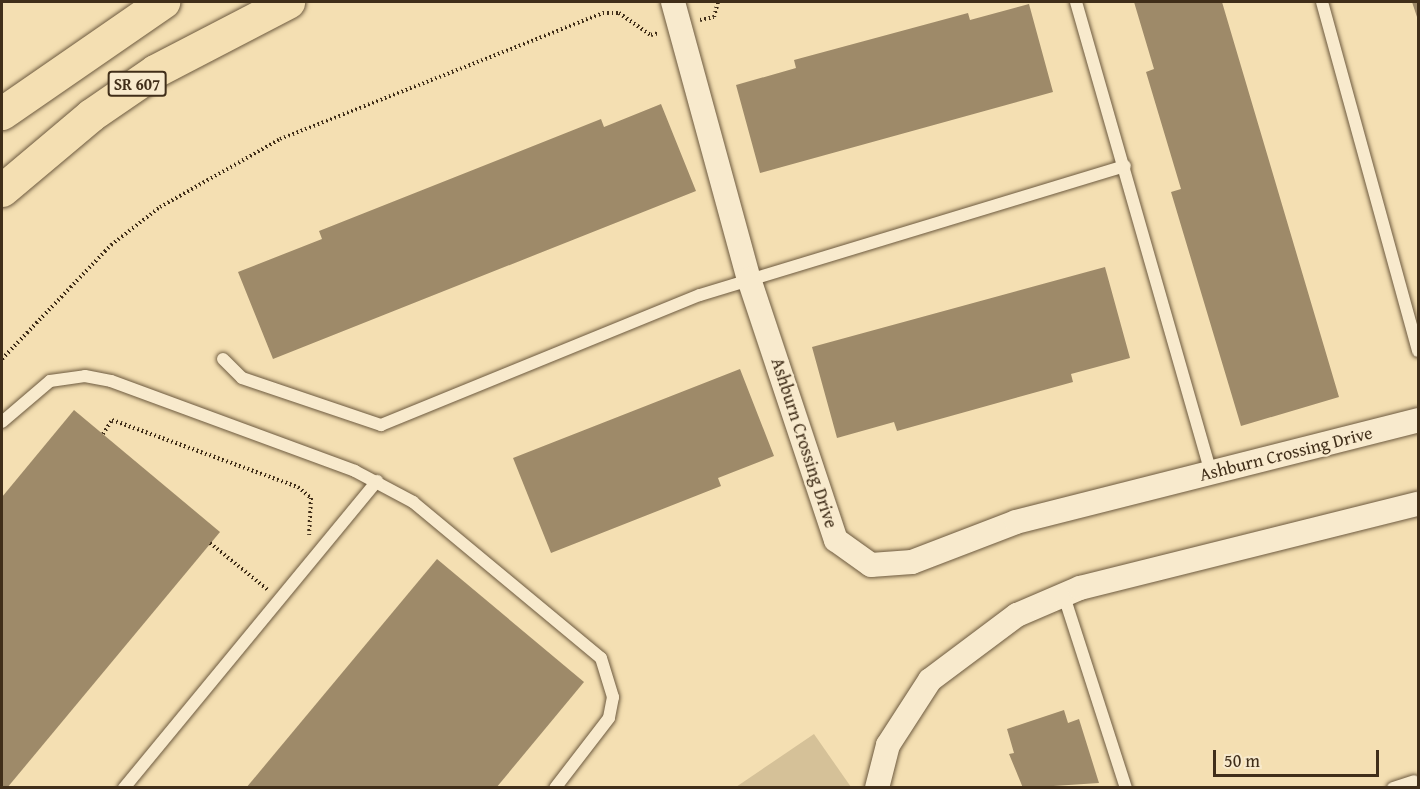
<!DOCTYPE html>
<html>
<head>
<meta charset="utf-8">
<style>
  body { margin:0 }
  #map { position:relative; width:1420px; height:789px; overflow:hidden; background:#f4dfb2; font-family:"Gentium Book Plus",serif }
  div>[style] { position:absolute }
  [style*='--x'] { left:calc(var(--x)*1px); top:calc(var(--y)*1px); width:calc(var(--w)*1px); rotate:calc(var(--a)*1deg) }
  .green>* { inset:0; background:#d5c198 }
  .building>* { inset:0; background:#9e8a69 }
  .path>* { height:4px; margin-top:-2px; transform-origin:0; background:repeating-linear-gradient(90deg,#402e19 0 1.5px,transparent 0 4.5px) }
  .roads { filter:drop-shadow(0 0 2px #6d5a3f) drop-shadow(0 0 2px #6d5a3f) }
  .service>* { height:12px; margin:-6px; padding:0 6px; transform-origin:6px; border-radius:6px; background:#f8eacd }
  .minor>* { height:24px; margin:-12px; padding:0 12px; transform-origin:12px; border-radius:12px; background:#f8eacd }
  .primary>* { height:33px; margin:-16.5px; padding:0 16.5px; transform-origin:16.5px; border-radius:16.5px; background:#f4dfb2 }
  span { translate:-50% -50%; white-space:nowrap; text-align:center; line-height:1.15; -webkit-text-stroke:4.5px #f8eacd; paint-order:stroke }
  .shield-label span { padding:2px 4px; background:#f8eacd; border:2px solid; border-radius:4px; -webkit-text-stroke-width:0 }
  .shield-label { font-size:16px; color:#402e19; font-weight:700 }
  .street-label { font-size:18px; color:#402e19 }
  .frame { position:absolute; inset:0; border:3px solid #402e19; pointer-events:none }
  .scale { position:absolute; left:1213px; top:750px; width:166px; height:27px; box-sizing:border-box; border:3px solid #402e19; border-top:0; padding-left:8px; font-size:18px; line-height:21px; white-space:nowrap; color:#402e19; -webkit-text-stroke:4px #f8eacd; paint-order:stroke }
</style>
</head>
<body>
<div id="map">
  <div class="green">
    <div style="clip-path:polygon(814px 734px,851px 787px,736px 787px)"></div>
  </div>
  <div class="building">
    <div style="clip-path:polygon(1134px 2px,1222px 2px,1339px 397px,1241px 426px,1171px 192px,1181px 189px,1146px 72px,1154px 69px)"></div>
    <div style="clip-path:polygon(1412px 2px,1418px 2px,1418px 20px)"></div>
    <div style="clip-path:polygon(1029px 4px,1053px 92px,760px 173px,736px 85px,796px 68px,794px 60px,968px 13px,970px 20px)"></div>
    <div style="clip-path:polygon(661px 104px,696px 191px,273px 359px,238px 272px,322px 239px,319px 231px,601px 119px,604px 127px)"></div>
    <div style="clip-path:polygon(1105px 267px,1130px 358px,1071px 374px,1073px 382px,897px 431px,894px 422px,837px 438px,812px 347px)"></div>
    <div style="clip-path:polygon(740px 369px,774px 456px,718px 478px,721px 486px,551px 553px,513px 458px)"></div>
    <div style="clip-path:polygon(74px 410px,220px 532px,7px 788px,2px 788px,2px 497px)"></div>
    <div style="clip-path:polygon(437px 559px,584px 682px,496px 788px,246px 788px)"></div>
    <div style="clip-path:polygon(1064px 710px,1068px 723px,1079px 719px,1099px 783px,1023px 788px,1009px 754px,1014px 753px,1007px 729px)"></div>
  </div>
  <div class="path">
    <div style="--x:700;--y:20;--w:14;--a:-12"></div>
    <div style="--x:714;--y:17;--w:16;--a:-75"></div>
    <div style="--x:2;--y:359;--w:158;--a:-46.3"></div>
    <div style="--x:111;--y:245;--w:62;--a:-37.8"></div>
    <div style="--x:160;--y:207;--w:138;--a:-29.5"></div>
    <div style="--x:280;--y:139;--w:347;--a:-21.3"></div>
    <div style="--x:603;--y:13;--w:16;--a:0"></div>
    <div style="--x:619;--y:13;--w:39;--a:35"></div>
    <div style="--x:651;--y:35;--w:8;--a:-14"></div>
    <div style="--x:103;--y:434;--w:17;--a:-57"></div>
    <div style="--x:112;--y:420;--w:198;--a:19.8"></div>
    <div style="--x:298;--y:487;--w:17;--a:40"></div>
    <div style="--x:311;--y:498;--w:37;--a:93"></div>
    <div style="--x:210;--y:543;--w:75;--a:39"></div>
  </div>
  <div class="roads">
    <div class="service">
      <div style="--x:1076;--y:2;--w:490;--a:74"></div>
      <div style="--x:1322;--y:2;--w:362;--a:74.6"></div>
      <div style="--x:223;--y:359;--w:27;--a:45"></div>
      <div style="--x:242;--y:378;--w:147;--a:18.7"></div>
      <div style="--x:381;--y:425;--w:344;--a:-22.2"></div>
      <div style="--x:700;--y:295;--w:444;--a:-16.9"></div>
      <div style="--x:2;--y:422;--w:63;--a:-40.5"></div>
      <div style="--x:50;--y:381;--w:35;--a:-8"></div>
      <div style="--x:85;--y:376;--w:26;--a:11"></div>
      <div style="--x:111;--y:381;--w:260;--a:20.2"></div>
      <div style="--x:355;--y:471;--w:66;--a:28.1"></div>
      <div style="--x:413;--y:502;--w:244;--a:39.7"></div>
      <div style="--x:601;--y:658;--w:41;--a:72.9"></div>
      <div style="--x:613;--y:697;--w:21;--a:101"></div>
      <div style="--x:609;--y:718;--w:88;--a:127.6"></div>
      <div style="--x:1063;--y:593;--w:205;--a:72.1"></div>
      <div style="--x:124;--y:788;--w:398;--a:-50.5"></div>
      <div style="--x:1393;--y:788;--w:22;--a:-18"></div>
    </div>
    <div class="minor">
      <div style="--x:673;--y:2;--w:287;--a:74.7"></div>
      <div style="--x:749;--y:279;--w:275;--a:71.6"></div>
      <div style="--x:836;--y:540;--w:43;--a:35.5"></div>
      <div style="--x:871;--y:565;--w:41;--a:-4.2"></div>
      <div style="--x:912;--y:562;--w:111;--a:-21"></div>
      <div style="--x:1016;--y:522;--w:415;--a:-14.2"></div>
      <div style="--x:877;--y:788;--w:44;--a:-75.7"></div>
      <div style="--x:888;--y:745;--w:77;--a:-57.1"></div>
      <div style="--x:930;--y:680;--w:109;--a:-36.8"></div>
      <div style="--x:1017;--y:615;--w:69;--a:-23.2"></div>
      <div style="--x:1080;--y:588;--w:348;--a:-14"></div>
    </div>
    <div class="primary">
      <div style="--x:2;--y:113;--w:196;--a:-34.6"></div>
      <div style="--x:2;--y:190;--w:116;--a:-40.1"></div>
      <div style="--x:91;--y:115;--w:78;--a:-34.5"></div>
      <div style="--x:155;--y:71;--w:150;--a:-27.4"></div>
    </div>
  </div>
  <div class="shield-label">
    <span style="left:137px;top:84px">SR 607</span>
  </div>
  <div class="street-label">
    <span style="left:804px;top:443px;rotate:72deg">Ashburn Crossing Drive</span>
    <span style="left:1286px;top:454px;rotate:-14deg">Ashburn Crossing Drive</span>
  </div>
  <div class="frame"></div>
  <div class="scale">50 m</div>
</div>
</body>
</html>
